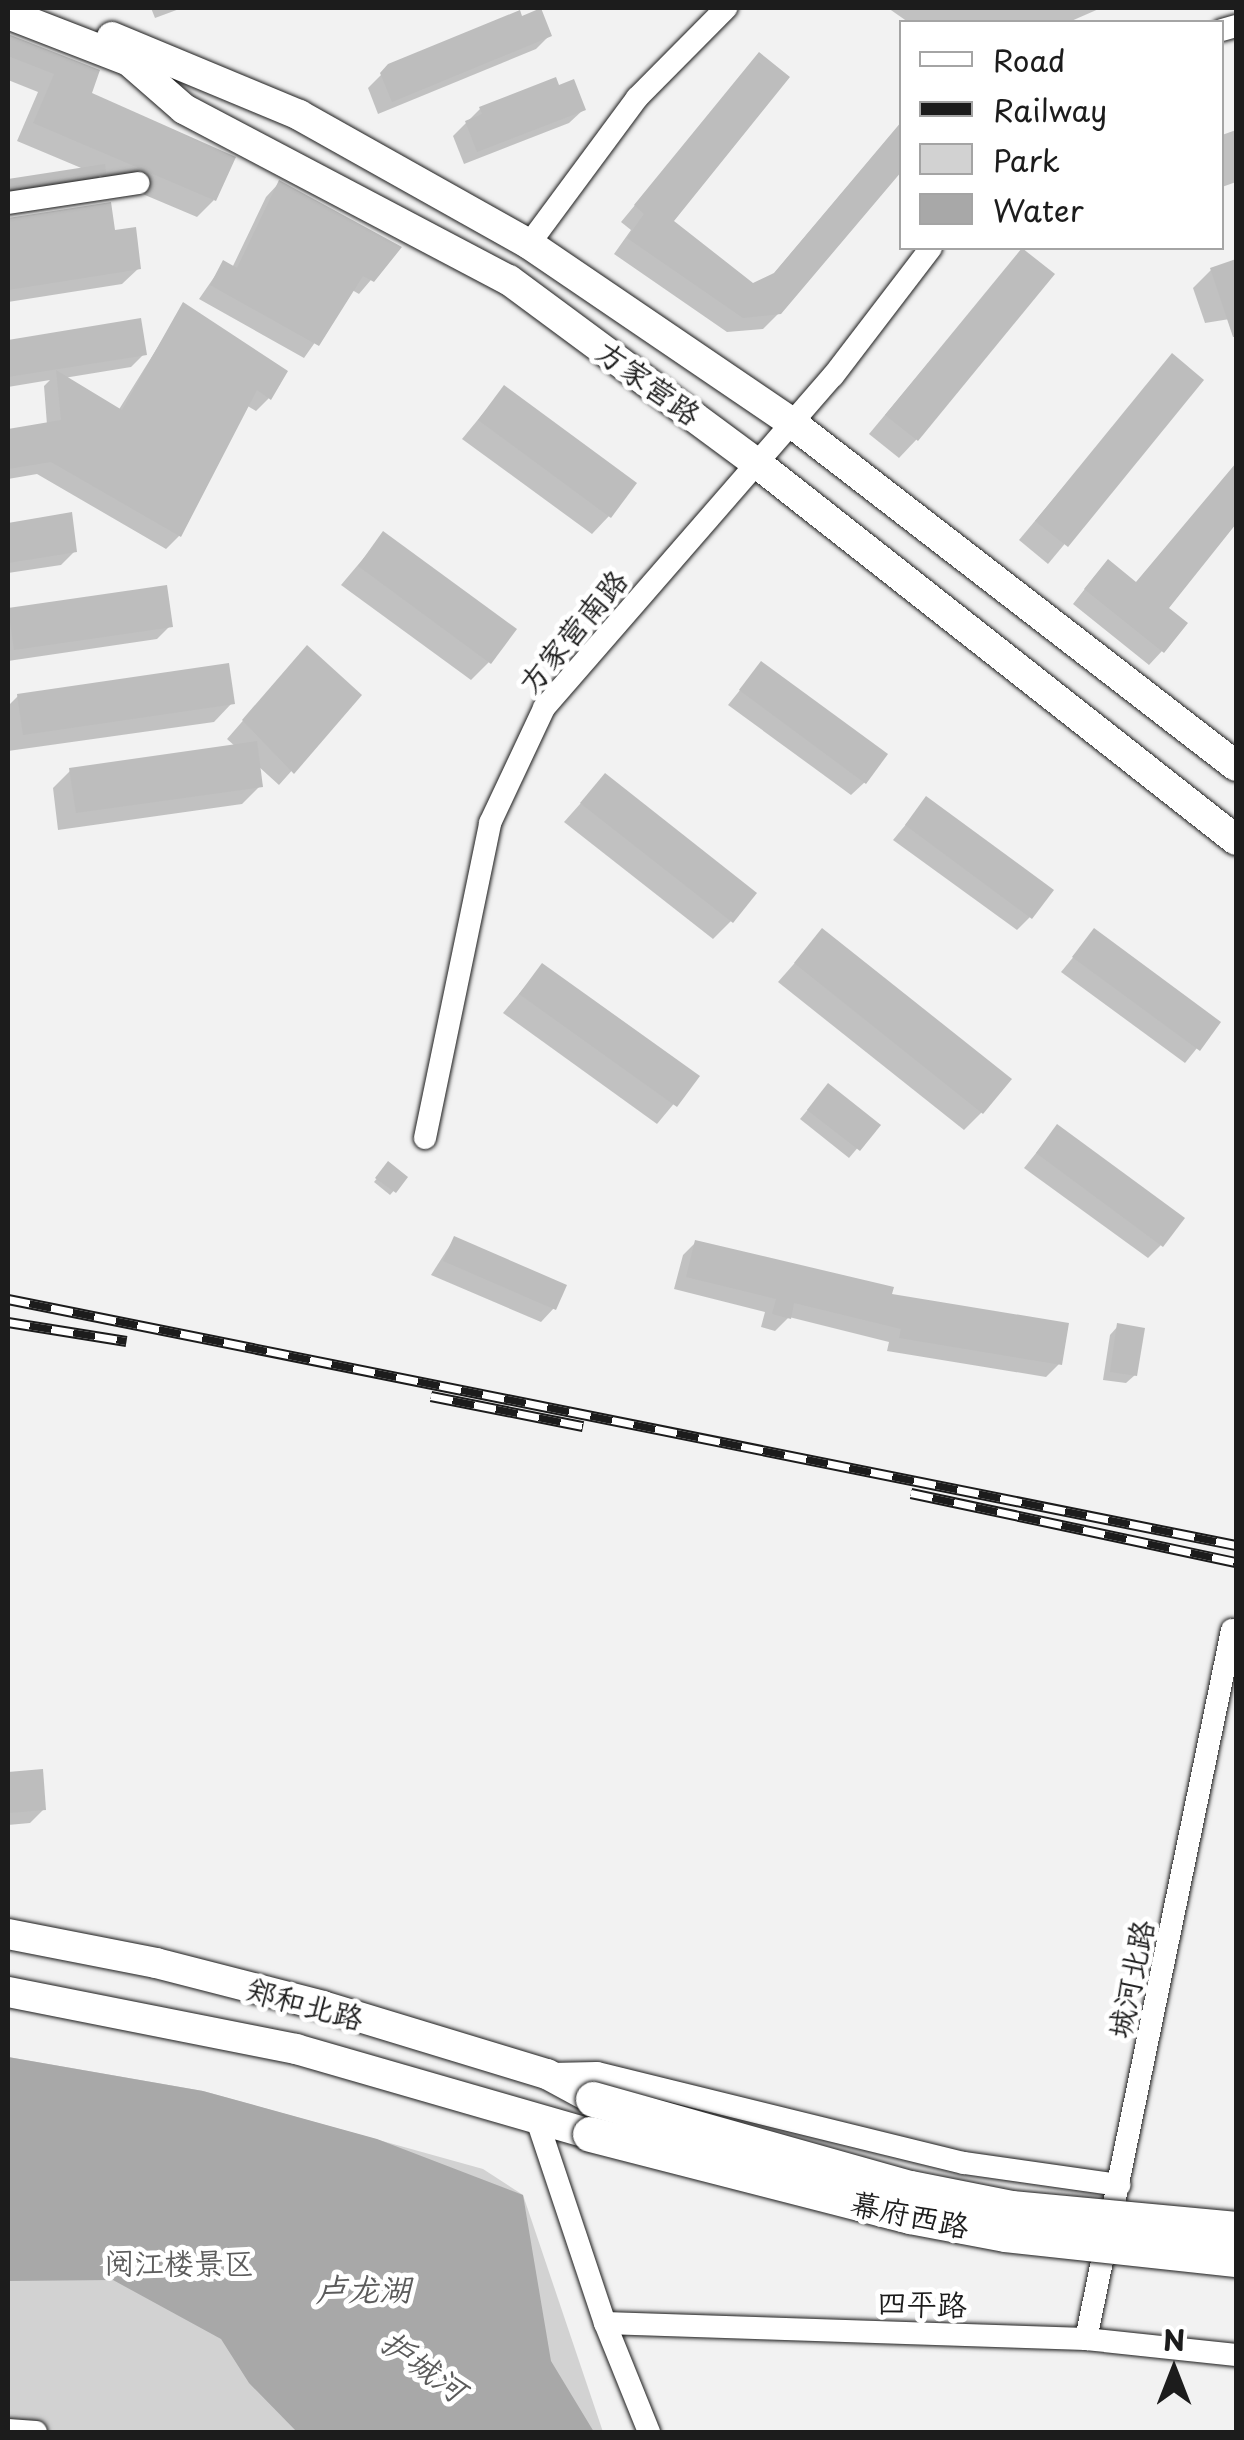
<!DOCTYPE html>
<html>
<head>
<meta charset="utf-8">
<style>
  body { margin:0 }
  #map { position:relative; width:1244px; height:2440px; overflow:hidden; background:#f2f2f2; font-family:"Playpen Sans","LXGW WenKai TC",sans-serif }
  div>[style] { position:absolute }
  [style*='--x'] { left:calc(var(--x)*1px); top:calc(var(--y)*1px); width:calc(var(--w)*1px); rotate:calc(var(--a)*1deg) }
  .green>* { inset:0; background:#d2d2d2 }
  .water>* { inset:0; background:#a8a8a8 }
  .shadow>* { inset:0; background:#0003 }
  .building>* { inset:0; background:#bdbdbd }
  .roads { filter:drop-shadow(0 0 2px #1c1c1c) drop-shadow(0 0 2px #1c1c1c) }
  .minor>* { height:22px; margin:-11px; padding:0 11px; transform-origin:11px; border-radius:11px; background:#fff }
  .major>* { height:30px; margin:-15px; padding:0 15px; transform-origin:15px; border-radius:15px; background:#fff }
  .rail>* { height:11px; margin-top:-5.5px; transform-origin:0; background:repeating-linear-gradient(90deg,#fff 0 22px,#1c1c1c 0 44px); box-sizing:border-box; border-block:2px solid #1c1c1c }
  .bridges { filter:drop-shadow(0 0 2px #1c1c1c) drop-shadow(0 0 2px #1c1c1c) }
  .highway-bridge>* { height:35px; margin:-17.5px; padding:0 17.5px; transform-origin:17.5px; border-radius:17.5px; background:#fff }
  span { translate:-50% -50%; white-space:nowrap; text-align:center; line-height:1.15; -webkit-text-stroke:10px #fff; paint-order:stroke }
  .street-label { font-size:30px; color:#1c1c1c }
  .park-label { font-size:30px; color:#5c5c5c }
  .water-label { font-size:32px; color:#5b5b5b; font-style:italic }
  .frame { position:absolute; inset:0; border:10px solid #1c1c1c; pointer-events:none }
  .legend { position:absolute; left:899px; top:20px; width:325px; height:230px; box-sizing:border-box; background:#fff; border:2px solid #a4a4a4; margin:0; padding:12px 18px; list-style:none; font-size:30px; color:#1c1c1c }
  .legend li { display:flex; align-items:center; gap:20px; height:50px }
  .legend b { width:50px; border:2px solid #a4a4a4 }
  .north { position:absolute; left:1124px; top:2320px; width:100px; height:100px; -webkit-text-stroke:8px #fff; paint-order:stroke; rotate:0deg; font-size:28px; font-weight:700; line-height:40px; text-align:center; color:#1c1c1c }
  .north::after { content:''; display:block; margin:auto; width:35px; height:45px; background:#1c1c1c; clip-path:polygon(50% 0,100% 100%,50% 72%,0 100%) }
</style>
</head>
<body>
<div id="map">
  <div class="green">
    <div style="clip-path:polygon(8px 2057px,203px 2091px,483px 2169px,523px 2195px,603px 2432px,8px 2432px)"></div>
  </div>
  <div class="water">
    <div style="clip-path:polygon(8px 2057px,203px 2091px,377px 2139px,523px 2195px,551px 2361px,594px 2432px,297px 2432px,249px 2383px,221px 2339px,113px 2280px,8px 2281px)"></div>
  </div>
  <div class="shadow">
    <div style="clip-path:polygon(151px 8px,182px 8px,155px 18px)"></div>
    <div style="clip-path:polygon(888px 8px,1101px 8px,1069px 22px,908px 22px)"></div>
    <div style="clip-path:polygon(521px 19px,549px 36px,536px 49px,378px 114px,368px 88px,390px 66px)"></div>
    <div style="clip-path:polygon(8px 37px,97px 71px,88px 94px,214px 200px,197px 217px,100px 176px,88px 188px,8px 200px,8px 182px,86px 170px,17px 141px,38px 92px,8px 80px)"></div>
    <div style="clip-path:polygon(759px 55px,671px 221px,753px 286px,771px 277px,902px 122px,779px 313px,763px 329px,727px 332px,614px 254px,631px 230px,621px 222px)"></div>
    <div style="clip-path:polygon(557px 88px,583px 110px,569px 123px,464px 164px,453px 136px,480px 109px)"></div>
    <div style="clip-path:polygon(1236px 130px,1236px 182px,1222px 187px,1222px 135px)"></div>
    <div style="clip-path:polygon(279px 183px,398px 248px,359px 294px,352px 290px,304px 358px,199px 299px,224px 263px,232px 268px,266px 197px)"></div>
    <div style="clip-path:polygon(8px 219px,112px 233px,139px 268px,122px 284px,8px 302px)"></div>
    <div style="clip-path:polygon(1022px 251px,916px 440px,899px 458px,869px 434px)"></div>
    <div style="clip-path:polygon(1236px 262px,1236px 318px,1205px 323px,1193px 288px,1211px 270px)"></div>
    <div style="clip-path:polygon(184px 305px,269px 398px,256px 411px,246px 405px,179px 536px,166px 549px,37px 474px,8px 479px,8px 432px,47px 425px,44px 386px,50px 380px,8px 387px,8px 342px,139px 321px,144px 354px,131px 367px,64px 378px,118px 411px)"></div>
    <div style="clip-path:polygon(1172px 357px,1201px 380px,1048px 564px,1019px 540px)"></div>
    <div style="clip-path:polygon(504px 388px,609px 516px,592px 534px,462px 439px)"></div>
    <div style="clip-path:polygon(1236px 465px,1236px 520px,1166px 608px,1162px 651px,1149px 665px,1073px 604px,1095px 576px,1135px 584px)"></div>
    <div style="clip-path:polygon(70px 515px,75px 551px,61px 565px,8px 573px,8px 525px)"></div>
    <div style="clip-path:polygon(384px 534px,489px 662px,471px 680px,341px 585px)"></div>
    <div style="clip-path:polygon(8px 612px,9px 611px,170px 626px,157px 639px,8px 661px)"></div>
    <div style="clip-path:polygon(294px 662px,359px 695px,279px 785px,258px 766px,260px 786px,242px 804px,58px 830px,53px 788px,71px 770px,236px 747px,227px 739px)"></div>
    <div style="clip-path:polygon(761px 664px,865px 782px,851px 795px,728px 705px)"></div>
    <div style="clip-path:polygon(18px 696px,232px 703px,214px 722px,8px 751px,8px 706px)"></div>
    <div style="clip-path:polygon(605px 776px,731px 921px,713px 939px,564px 822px)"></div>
    <div style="clip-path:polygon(926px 800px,1030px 917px,1017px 930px,893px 840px)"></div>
    <div style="clip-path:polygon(822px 932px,982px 1112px,964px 1130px,778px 982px)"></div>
    <div style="clip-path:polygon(1094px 932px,1218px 1022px,1185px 1063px,1061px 972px)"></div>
    <div style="clip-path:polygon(542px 966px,696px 1077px,657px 1124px,503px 1013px)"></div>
    <div style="clip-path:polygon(820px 1095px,877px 1125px,849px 1158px,800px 1119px)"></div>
    <div style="clip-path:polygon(1057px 1127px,1161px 1245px,1148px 1258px,1024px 1168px)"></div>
    <div style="clip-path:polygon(388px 1165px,405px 1178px,390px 1195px,374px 1182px)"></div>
    <div style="clip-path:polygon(454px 1239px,554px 1308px,541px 1322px,431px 1275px)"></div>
    <div style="clip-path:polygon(696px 1242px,889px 1296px,1059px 1364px,1046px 1377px,887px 1351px,889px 1342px,789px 1317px,775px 1331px,761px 1327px,765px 1312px,674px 1289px,683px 1255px)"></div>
    <div style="clip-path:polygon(1118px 1326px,1135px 1375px,1126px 1383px,1103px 1380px,1110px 1335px)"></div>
    <div style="clip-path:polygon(41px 1772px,44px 1809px,30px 1823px,8px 1825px,8px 1774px)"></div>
  </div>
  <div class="building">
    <div style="clip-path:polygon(541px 8px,552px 36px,392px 102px,380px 73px,388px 64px,520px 10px,522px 16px)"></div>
    <div style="clip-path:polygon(8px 34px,100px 70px,92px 93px,236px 157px,216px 201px,33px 123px,54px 74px,8px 56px)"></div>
    <div style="clip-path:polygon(759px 52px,790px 77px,674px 221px,753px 283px,774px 273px,902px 121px,902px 171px,781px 314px,743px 318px,627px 238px,644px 214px,634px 205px)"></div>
    <div style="clip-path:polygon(556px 77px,559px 85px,574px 79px,586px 110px,477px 152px,465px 121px,482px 114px,479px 107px)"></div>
    <div style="clip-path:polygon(105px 164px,106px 173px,8px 188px,8px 179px)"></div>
    <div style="clip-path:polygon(279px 180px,402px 247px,374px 282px,363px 276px,319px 346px,210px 285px,223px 260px,237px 268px)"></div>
    <div style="clip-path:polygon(111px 202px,115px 230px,136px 227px,141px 269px,8px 290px,8px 218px)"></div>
    <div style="clip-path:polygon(1022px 248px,1055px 274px,918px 441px,885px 415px)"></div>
    <div style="clip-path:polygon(1236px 259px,1236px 337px,1233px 337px,1210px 268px)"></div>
    <div style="clip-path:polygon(183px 302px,288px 371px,271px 400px,257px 390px,181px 537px,51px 462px,8px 469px,8px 429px,61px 420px,56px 370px,122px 410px)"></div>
    <div style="clip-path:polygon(141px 318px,147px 355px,8px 377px,8px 340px)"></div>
    <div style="clip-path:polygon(1172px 353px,1204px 380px,1068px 547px,1035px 521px)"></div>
    <div style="clip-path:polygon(504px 385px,637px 483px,611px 518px,478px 420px)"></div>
    <div style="clip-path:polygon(1236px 463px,1236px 524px,1169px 608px,1188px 623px,1164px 653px,1084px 589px,1108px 559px,1136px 582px)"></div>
    <div style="clip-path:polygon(72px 512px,77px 552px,8px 563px,8px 523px)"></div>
    <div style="clip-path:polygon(383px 531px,517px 629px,491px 664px,358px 566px)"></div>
    <div style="clip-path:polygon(167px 585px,173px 627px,14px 650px,8px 608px)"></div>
    <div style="clip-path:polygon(307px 645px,362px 695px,294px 774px,242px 720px)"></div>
    <div style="clip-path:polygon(761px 661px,888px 754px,866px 784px,739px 690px)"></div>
    <div style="clip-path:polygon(229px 663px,235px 704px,23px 735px,17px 694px)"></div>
    <div style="clip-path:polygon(257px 741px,263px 787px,76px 813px,69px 768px)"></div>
    <div style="clip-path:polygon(605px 773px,757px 893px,733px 923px,580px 803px)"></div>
    <div style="clip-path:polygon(926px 796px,1054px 890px,1032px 919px,905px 825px)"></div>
    <div style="clip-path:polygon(822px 928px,1012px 1079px,983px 1114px,794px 963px)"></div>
    <div style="clip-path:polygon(1094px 928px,1221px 1022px,1200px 1051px,1072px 957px)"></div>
    <div style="clip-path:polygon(542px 963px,700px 1076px,677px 1107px,519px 994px)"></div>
    <div style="clip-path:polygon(828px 1083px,881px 1125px,860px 1151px,807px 1110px)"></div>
    <div style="clip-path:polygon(1057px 1124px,1185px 1218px,1163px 1247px,1036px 1153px)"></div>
    <div style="clip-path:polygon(388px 1161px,408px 1177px,396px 1193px,375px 1178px)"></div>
    <div style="clip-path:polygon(454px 1236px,567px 1285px,556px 1310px,443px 1261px)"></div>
    <div style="clip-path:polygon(695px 1240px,894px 1287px,892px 1294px,1069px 1323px,1062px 1365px,899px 1338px,901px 1329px,794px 1303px,791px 1319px,772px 1314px,776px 1299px,686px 1277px)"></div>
    <div style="clip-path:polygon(1117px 1323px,1145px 1328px,1137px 1376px,1110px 1372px)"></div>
    <div style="clip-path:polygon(43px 1769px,46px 1810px,8px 1813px,8px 1772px)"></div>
  </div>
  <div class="roads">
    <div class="minor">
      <div style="--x:1222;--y:30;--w:15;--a:-16"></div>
      <div style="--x:8;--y:203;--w:132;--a:-8.7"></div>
      <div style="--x:529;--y:244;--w:182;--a:-53.5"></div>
      <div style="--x:637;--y:98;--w:127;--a:-45.3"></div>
      <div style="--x:425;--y:1138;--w:322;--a:-78.3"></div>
      <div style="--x:490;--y:823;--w:127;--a:-64.8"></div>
      <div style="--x:544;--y:708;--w:440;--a:-49"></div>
      <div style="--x:833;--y:376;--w:161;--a:-52.6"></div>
      <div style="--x:550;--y:2074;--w:47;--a:-1.2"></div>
      <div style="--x:597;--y:2073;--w:378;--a:13.8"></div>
      <div style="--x:964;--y:2163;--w:157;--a:8.1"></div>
      <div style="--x:537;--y:2120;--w:214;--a:71.5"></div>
      <div style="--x:605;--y:2323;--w:118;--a:68"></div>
      <div style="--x:605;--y:2323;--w:481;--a:1.9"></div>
      <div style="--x:1086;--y:2339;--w:151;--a:6.1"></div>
      <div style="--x:1086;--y:2339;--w:724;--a:-78.36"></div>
      <div style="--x:8;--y:2430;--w:28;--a:4"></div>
    </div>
    <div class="major">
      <div style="--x:8;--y:14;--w:130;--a:21.2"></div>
      <div style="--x:129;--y:61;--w:73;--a:41.1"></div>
      <div style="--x:184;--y:109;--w:367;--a:27.8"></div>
      <div style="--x:509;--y:280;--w:305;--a:36.5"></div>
      <div style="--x:754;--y:461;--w:613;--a:38.18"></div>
      <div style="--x:112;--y:37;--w:203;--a:22.6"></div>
      <div style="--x:299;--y:115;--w:264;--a:29.3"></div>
      <div style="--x:529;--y:244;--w:313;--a:34.2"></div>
      <div style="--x:788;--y:420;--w:566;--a:37.68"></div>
      <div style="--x:8;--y:1934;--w:151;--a:11.1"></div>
      <div style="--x:156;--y:1963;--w:172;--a:14.4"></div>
      <div style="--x:323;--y:2006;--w:234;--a:16.9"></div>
      <div style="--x:547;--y:2074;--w:52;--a:28.5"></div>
      <div style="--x:8;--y:1992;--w:294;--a:11.2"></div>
      <div style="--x:296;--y:2049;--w:306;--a:16.1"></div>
    </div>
  </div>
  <div class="rail">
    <div style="--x:8;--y:1299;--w:1252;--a:11.33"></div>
    <div style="--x:8;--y:1322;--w:120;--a:9.1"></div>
    <div style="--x:431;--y:1396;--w:155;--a:11.2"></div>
    <div style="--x:911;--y:1493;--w:332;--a:12"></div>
  </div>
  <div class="bridges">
    <div class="highway-bridge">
      <div style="--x:593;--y:2099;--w:329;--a:15.7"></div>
      <div style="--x:910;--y:2188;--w:103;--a:11.2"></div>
      <div style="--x:1011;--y:2208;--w:226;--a:5.3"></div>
      <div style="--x:590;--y:2134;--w:330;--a:14.4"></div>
      <div style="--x:910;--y:2216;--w:97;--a:10.7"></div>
      <div style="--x:1005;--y:2234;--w:232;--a:6.2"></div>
    </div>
  </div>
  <div class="street-label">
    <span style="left:649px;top:382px;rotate:36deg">方家营路</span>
    <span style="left:572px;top:631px;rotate:-50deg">方家营南路</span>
    <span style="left:1130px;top:1979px;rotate:-78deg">城河北路</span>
    <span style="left:305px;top:2003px;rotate:15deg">郑和北路</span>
    <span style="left:910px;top:2214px;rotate:12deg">幕府西路</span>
    <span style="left:922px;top:2303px;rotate:2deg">四平路</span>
  </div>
  <div class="park-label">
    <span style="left:179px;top:2262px">阅江楼景区</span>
  </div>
  <div class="water-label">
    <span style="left:363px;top:2288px">卢龙湖</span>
    <span style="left:424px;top:2365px;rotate:36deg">护城河</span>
  </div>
  <div class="frame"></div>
  <ul class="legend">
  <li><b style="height:12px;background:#fff"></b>Road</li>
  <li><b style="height:12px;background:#1c1c1c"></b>Railway</li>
  <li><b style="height:28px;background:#d2d2d2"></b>Park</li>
  <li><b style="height:28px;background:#a8a8a8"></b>Water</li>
  </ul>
  <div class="north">N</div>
</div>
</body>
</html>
